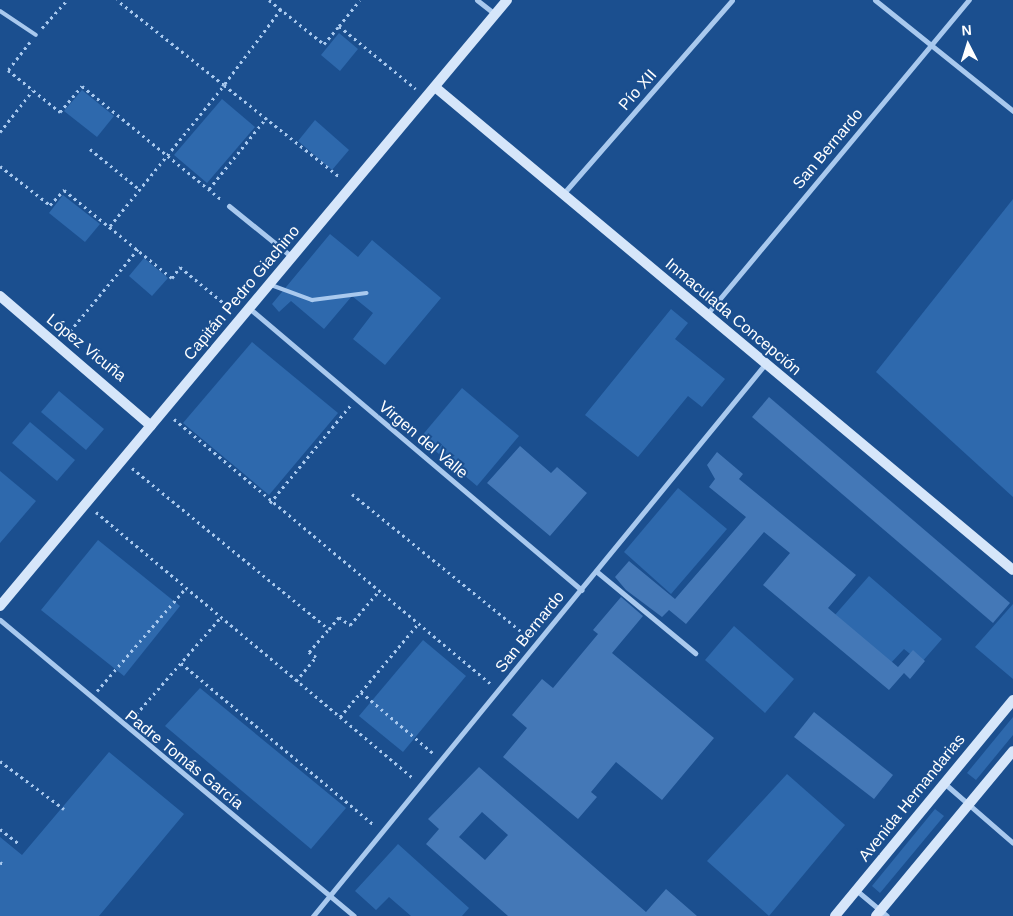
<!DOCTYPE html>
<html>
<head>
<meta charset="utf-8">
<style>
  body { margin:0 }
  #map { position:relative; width:1013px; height:916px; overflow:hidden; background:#1b4f8f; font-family:Arial,sans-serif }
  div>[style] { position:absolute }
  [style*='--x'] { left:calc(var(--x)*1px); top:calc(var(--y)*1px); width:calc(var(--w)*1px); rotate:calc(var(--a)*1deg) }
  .green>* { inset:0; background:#2e69ad }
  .building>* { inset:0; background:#4478b7 }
  .path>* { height:3px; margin-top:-1.5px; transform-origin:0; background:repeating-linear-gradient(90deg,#a9c9ee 0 2.5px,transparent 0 6.5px) }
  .lane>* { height:4px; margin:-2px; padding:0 2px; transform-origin:2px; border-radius:2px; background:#a9c9ee }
  .street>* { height:5px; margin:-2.5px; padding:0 2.5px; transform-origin:2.5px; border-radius:2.5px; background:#a9c9ee }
  .secondary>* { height:10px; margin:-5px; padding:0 5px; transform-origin:5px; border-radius:5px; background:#d6e6fa }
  span { translate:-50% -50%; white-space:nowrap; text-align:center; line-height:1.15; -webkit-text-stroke:4px #1b4f8f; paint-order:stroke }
  .street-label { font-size:16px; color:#fff }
  .north { position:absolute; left:943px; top:20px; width:50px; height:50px; -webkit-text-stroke:4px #1b4f8f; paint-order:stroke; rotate:355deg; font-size:14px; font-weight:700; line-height:20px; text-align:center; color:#fff }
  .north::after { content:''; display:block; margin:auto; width:18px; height:22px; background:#fff; clip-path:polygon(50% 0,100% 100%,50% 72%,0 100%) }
</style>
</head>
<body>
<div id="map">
  <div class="green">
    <div style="clip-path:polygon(339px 33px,358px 49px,340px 71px,321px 55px)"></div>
    <div style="clip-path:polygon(82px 90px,114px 116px,97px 137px,64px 111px)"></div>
    <div style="clip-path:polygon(222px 99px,255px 127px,207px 183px,174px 155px)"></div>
    <div style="clip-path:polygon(315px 120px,349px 150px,332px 170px,298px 141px)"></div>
    <div style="clip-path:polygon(63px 195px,100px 224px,85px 242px,49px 213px)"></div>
    <div style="clip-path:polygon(1013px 199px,1013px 497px,876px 372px)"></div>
    <div style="clip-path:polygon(330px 234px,358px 257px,372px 240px,441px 298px,385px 365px,353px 339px,373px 313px,352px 296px,324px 329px,291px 301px,279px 312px,272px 304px)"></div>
    <div style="clip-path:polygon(144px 258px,168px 278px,152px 296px,129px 276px)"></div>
    <div style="clip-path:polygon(671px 309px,688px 323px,675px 339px,725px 379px,702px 407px,688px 396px,638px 457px,585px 415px)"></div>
    <div style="clip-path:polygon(252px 342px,338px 413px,269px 495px,183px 423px)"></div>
    <div style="clip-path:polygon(462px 388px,519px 436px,477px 486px,420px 438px)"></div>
    <div style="clip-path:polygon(59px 391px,104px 429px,86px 450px,41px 412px)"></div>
    <div style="clip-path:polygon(30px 422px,75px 460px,57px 481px,12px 443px)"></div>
    <div style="clip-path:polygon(0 471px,36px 501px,0 543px)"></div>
    <div style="clip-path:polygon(678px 488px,727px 529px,671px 594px,624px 552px)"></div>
    <div style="clip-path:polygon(98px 540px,180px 606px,124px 676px,41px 610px)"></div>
    <div style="clip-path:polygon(869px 576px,942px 639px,921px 663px,904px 649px,889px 665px,834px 616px)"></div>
    <div style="clip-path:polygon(1013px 604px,1013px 679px,975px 647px)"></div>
    <div style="clip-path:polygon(734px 626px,794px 679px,765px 713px,705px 660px)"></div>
    <div style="clip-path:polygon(423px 640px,466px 676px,403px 752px,359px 716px)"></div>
    <div style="clip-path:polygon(200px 688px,346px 808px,311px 849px,165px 726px)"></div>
    <div style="clip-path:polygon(1013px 717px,1013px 735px,976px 780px,967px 773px)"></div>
    <div style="clip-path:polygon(109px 752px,184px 814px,99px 916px,0 916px,0 837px,22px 855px)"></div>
    <div style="clip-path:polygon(787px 774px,845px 825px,769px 916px,707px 861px)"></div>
    <div style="clip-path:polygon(935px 809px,944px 816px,880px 893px,872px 886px)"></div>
    <div style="clip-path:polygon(398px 844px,469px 908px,462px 916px,411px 916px,389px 897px,376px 910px,355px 891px)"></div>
  </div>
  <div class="building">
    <div style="clip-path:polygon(769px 397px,1010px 603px,993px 623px,752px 417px)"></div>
    <div style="clip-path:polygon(520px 446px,551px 473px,557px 467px,587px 493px,550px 536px,487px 483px)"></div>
    <div style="clip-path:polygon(717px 452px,743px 474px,739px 479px,856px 575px,828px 608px,898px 667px,913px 650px,925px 661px,910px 679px,904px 673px,889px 690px,763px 585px,790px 553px,764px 532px,686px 624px,669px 610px,662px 617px,626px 590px,615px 577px,629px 561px,675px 599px,746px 517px,709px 487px,715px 479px,707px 465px)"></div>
    <div style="clip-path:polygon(621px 597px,643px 616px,612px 653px,714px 738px,662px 800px,616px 762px,591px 792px,597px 797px,578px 819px,503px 757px,527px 728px,512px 715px,542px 679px,553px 688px,598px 634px,593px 630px)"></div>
    <div style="clip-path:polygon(814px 712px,893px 775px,874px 799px,794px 737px)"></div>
    <div style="clip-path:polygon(evenodd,479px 767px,646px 912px,666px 889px,697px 916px,508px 916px,426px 844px,439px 829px,428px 819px,479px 767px,482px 812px,508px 835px,485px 860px,459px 837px,482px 812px)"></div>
  </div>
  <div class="path">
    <div style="--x:269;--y:0;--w:70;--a:38.7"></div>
    <div style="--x:324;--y:44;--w:23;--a:-50"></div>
    <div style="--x:339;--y:26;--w:99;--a:39.3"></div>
    <div style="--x:281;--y:9;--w:95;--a:126.9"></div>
    <div style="--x:224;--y:85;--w:149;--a:38.5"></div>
    <div style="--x:339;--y:26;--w:33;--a:-51"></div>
    <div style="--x:42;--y:28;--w:38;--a:-48"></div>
    <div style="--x:30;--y:42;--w:36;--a:128"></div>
    <div style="--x:8;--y:70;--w:67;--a:38.9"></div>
    <div style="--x:60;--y:112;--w:34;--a:-50"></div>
    <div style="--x:82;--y:86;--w:181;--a:39.2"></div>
    <div style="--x:0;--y:132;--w:53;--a:-51.8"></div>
    <div style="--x:90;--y:149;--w:63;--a:39.2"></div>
    <div style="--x:0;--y:166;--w:63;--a:38"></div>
    <div style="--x:50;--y:205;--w:21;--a:-47"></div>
    <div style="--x:64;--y:190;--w:139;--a:39.2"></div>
    <div style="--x:172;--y:278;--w:14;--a:-54"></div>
    <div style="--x:180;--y:267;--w:66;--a:39.5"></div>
    <div style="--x:209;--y:189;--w:92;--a:-51.1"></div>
    <div style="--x:110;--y:226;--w:181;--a:-51"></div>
    <div style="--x:224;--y:85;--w:137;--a:-141.5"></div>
    <div style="--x:66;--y:336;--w:113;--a:-50.4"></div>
    <div style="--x:174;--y:419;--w:413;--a:39.9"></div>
    <div style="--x:132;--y:468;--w:254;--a:39.3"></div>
    <div style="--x:329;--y:629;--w:16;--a:-50"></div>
    <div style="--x:339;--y:617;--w:14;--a:36"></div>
    <div style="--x:350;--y:625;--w:43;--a:-49.7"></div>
    <div style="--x:352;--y:494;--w:227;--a:39.1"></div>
    <div style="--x:270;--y:503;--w:126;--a:-50.5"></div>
    <div style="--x:96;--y:512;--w:414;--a:40"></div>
    <div style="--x:181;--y:663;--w:252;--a:40"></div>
    <div style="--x:296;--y:681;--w:31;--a:-50"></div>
    <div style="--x:316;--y:657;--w:9;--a:-144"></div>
    <div style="--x:309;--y:652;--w:30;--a:-49"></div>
    <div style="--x:97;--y:691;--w:136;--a:-49.2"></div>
    <div style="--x:361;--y:692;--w:94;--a:40.3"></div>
    <div style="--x:340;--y:717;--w:121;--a:-50"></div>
    <div style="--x:132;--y:719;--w:135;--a:-48.9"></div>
    <div style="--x:0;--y:761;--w:80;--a:36.9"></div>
    <div style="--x:0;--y:829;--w:24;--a:38"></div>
    <div style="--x:0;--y:862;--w:5;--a:37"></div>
  </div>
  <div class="lane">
    <div style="--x:0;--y:11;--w:43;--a:33.7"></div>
    <div style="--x:271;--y:285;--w:44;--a:20.1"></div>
    <div style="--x:312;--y:300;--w:55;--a:-7.3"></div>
  </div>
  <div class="street">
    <div style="--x:477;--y:0;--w:23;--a:38"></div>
    <div style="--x:875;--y:0;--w:177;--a:38.8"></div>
    <div style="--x:563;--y:194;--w:257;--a:-48.9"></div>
    <div style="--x:229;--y:206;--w:81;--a:39"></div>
    <div style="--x:249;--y:308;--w:436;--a:40.3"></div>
    <div style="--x:707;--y:314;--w:409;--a:-50.2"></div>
    <div style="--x:596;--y:571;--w:129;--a:39.6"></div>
    <div style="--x:0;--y:620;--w:461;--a:39.9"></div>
    <div style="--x:944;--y:783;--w:91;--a:41"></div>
    <div style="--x:856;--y:890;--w:40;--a:40"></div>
    <div style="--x:313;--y:916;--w:715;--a:-50.68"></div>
  </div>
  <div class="secondary">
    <div style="--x:435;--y:87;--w:753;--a:39.88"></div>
    <div style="--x:0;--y:296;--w:199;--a:40.7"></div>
    <div style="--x:0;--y:606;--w:790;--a:-50.08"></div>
    <div style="--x:835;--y:916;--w:280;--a:-50.5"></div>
    <div style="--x:876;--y:916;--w:214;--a:-50.3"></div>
  </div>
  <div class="street-label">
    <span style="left:638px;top:90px;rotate:-49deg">Pío XII</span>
    <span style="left:828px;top:149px;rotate:-50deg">San Bernardo</span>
    <span style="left:242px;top:293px;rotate:-50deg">Capitán Pedro Giachino</span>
    <span style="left:733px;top:317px;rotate:40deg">Inmaculada Concepción</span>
    <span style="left:86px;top:348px;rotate:39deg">López Vicuña</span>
    <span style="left:423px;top:440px;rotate:40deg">Virgen del Valle</span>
    <span style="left:530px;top:632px;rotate:-51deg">San Bernardo</span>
    <span style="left:184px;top:760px;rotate:39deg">Padre Tomás García</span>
    <span style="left:912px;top:798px;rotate:-51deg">Avenida Hernandarias</span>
  </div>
  <div class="north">N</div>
</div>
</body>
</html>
